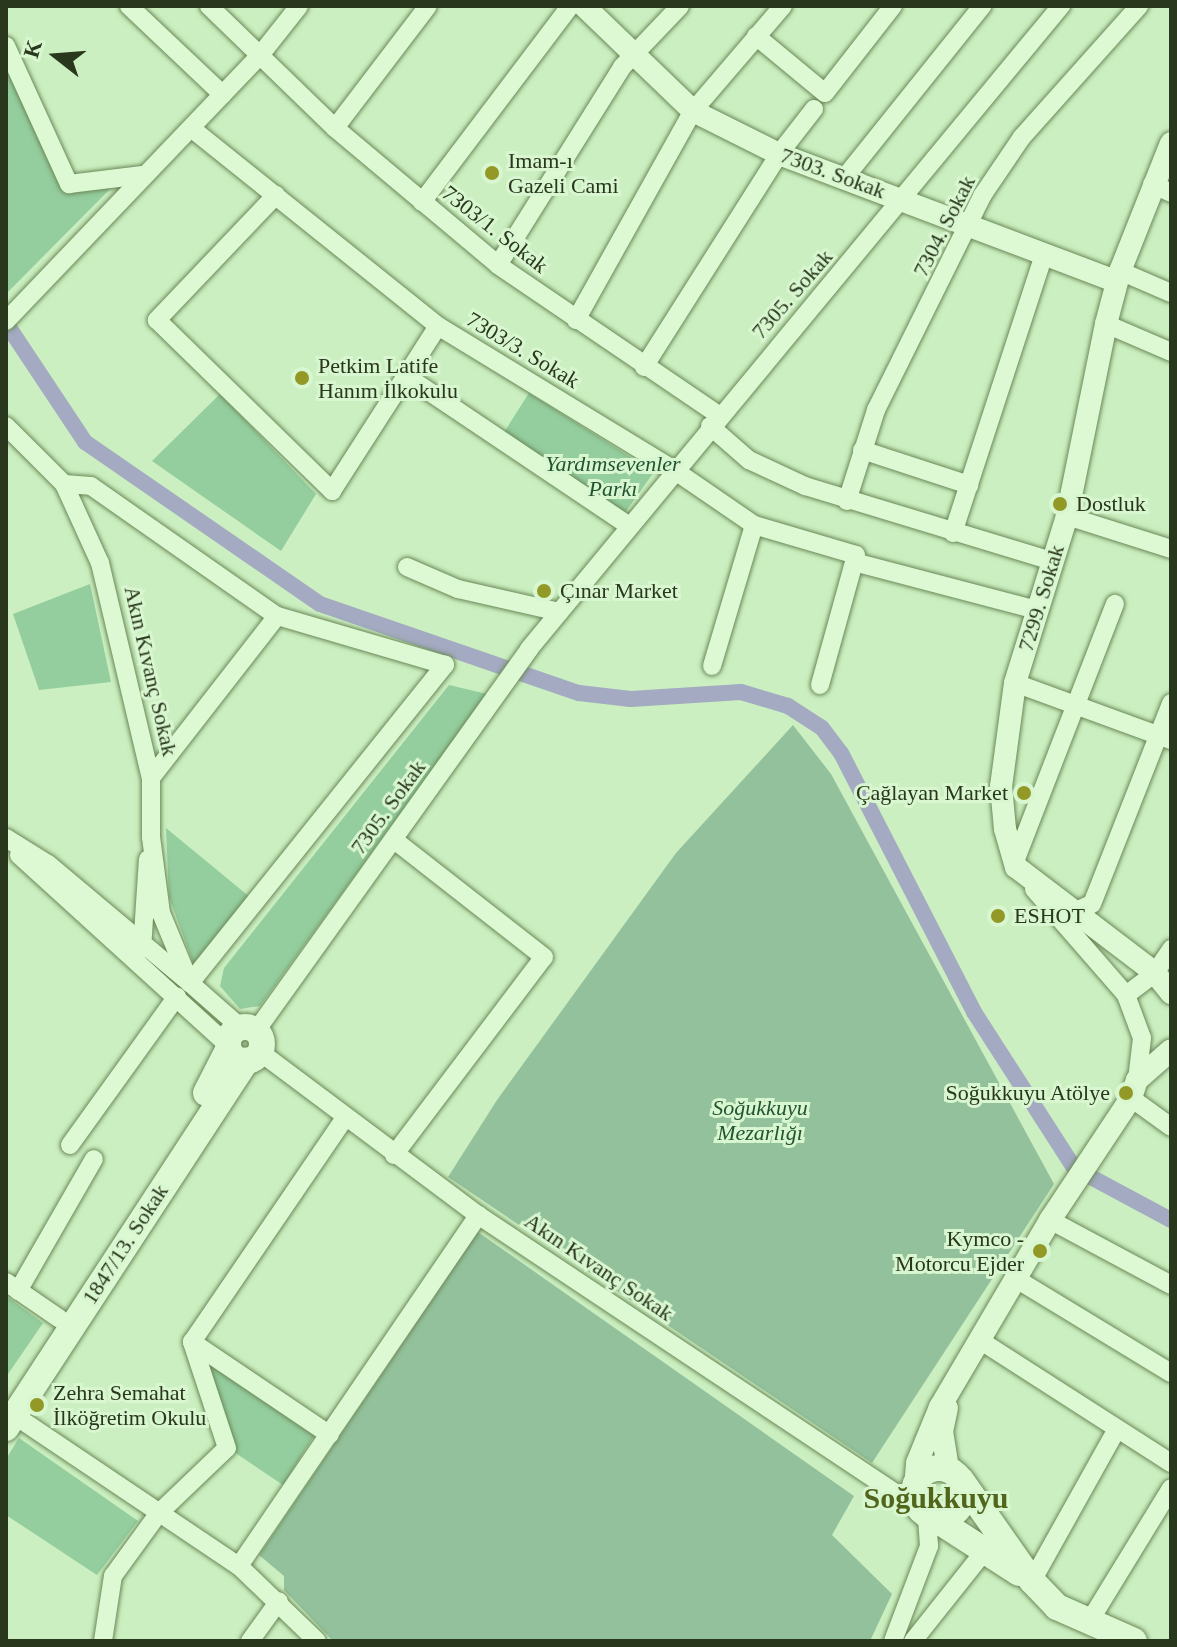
<!DOCTYPE html>
<html>
<head>
<meta charset="utf-8">
<style>
  body { margin:0 }
  #map { position:relative; width:1177px; height:1647px; overflow:hidden; background:#cbefc0; font-family:Georgia,serif }
  div>[style] { position:absolute }
  [style*='--x'] { left:calc(var(--x)*1px); top:calc(var(--y)*1px); width:calc(var(--w)*1px); rotate:calc(var(--a)*1deg) }
  .green>* { inset:0; background:#94cd9e }
  .cemetery>* { inset:0; background:#93c19c }
  .canal>* { height:16px; margin:-8px; padding:0 8px; transform-origin:8px; border-radius:8px; background:#a3aac1 }
  .roads { filter:drop-shadow(0 0 2px #6b8857) drop-shadow(0 0 2px #6b8857) }
  .minor>* { height:18px; margin:-9px; padding:0 9px; transform-origin:9px; border-radius:9px; background:#dcf9d3 }
  .tertiary>* { height:22px; margin:-11px; padding:0 11px; transform-origin:11px; border-radius:11px; background:#dcf9d3 }
  .secondary>* { height:26px; margin:-13px; padding:0 13px; transform-origin:13px; border-radius:13px; background:#dcf9d3 }
  .secondary>.ring { margin:-13px; padding:0; box-sizing:content-box; background:none; border:26px solid #dcf9d3; border-radius:50% }
  .dots>* { width:22px; height:22px; translate:-50% -50%; box-sizing:border-box; border:4px solid #d8f6d0; border-radius:50% }
  span { translate:-50% -50%; white-space:nowrap; text-align:center; line-height:1.15; -webkit-text-stroke:6px #d8f6d0; paint-order:stroke }
  .poi-label { font-size:22px; color:#29371c }
  .left { translate:0 -50%; text-align:left }
  .right { translate:-100% -50%; text-align:right }
  .street-label { font-size:22px; color:#29371c }
  .park-label { font-size:22px; color:#225432; font-style:italic }
  .district-label { font-size:30px; color:#51651b; font-weight:700 }
  .frame { position:absolute; inset:0; border:8px solid #29371c; pointer-events:none }
  .north { position:absolute; left:16px; top:16px; width:80px; height:80px; -webkit-text-stroke:6px #d8f6d0; paint-order:stroke; rotate:287deg; font-size:22px; font-weight:700; line-height:32px; text-align:center; color:#29371c }
  .north::after { content:''; display:block; margin:auto; width:28px; height:36px; background:#29371c; clip-path:polygon(50% 0,100% 100%,50% 72%,0 100%) }
</style>
</head>
<body>
<div id="map">
  <div class="green">
    <div style="clip-path:polygon(6px 61px,63px 190px,113px 186px,6px 294px)"></div>
    <div style="clip-path:polygon(529px 393px,654px 472px,624px 514px,503px 434px)"></div>
    <div style="clip-path:polygon(220px 394px,316px 494px,281px 551px,152px 461px)"></div>
    <div style="clip-path:polygon(90px 584px,111px 682px,39px 690px,13px 614px)"></div>
    <div style="clip-path:polygon(449px 685px,487px 694px,260px 1006px,240px 1009px,220px 986px,224px 968px)"></div>
    <div style="clip-path:polygon(166px 828px,251px 898px,195px 968px,169px 897px)"></div>
    <div style="clip-path:polygon(6px 1296px,43px 1323px,6px 1377px)"></div>
    <div style="clip-path:polygon(205px 1361px,315px 1434px,283px 1485px,234px 1452px)"></div>
    <div style="clip-path:polygon(19px 1438px,138px 1521px,97px 1575px,6px 1515px,6px 1459px)"></div>
  </div>
  <div class="cemetery">
    <div style="clip-path:polygon(793px 725px,831px 774px,1054px 1184px,872px 1463px,448px 1177px,497px 1100px,676px 853px)"></div>
    <div style="clip-path:polygon(478px 1232px,854px 1496px,832px 1535px,892px 1594px,870px 1641px,333px 1641px,284px 1590px,284px 1576px,259px 1555px)"></div>
  </div>
  <div class="canal">
    <div style="--x:6;--y:323;--w:143;--a:56.4"></div>
    <div style="--x:85;--y:442;--w:285;--a:34.6"></div>
    <div style="--x:320;--y:604;--w:274;--a:19"></div>
    <div style="--x:579;--y:693;--w:52;--a:6.6"></div>
    <div style="--x:631;--y:699;--w:110;--a:-3.6"></div>
    <div style="--x:741;--y:692;--w:49;--a:16.6"></div>
    <div style="--x:788;--y:706;--w:40;--a:32.9"></div>
    <div style="--x:822;--y:728;--w:31;--a:53"></div>
    <div style="--x:841;--y:753;--w:291;--a:62.8"></div>
    <div style="--x:974;--y:1012;--w:185;--a:57.3"></div>
    <div style="--x:1074;--y:1168;--w:110;--a:28.2"></div>
  </div>
  <div class="roads">
    <div class="minor">
      <div style="--x:129;--y:6;--w:129;--a:43.4"></div>
      <div style="--x:209;--y:6;--w:175;--a:44.1"></div>
      <div style="--x:335;--y:128;--w:213;--a:40"></div>
      <div style="--x:498;--y:265;--w:267;--a:34.2"></div>
      <div style="--x:756;--y:36;--w:89;--a:39.6"></div>
      <div style="--x:825;--y:93;--w:110;--a:-52"></div>
      <div style="--x:6;--y:46;--w:152;--a:65.5"></div>
      <div style="--x:69;--y:184;--w:74;--a:-7"></div>
      <div style="--x:191;--y:128;--w:317;--a:38.7"></div>
      <div style="--x:438;--y:326;--w:276;--a:31.4"></div>
      <div style="--x:674;--y:470;--w:97;--a:34.5"></div>
      <div style="--x:754;--y:525;--w:106;--a:16.4"></div>
      <div style="--x:856;--y:555;--w:135;--a:105.5"></div>
      <div style="--x:335;--y:128;--w:153;--a:-52.7"></div>
      <div style="--x:846;--y:176;--w:218;--a:-51.3"></div>
      <div style="--x:1152;--y:184;--w:21;--a:25"></div>
      <div style="--x:276;--y:195;--w:173;--a:133.6"></div>
      <div style="--x:157;--y:320;--w:245;--a:44.3"></div>
      <div style="--x:332;--y:491;--w:196;--a:-57.3"></div>
      <div style="--x:422;--y:202;--w:246;--a:-52.9"></div>
      <div style="--x:498;--y:265;--w:234;--a:-57.9"></div>
      <div style="--x:622;--y:67;--w:84;--a:-46.4"></div>
      <div style="--x:1120;--y:271;--w:56;--a:23.3"></div>
      <div style="--x:576;--y:320;--w:240;--a:-60.8"></div>
      <div style="--x:693;--y:111;--w:138;--a:-49.4"></div>
      <div style="--x:6;--y:321;--w:369;--a:-46.3"></div>
      <div style="--x:261;--y:54;--w:61;--a:-51.6"></div>
      <div style="--x:1106;--y:324;--w:71;--a:23.3"></div>
      <div style="--x:644;--y:367;--w:252;--a:-57.6"></div>
      <div style="--x:779;--y:154;--w:57;--a:-52.1"></div>
      <div style="--x:406;--y:376;--w:269;--a:33.9"></div>
      <div style="--x:6;--y:426;--w:82;--a:45"></div>
      <div style="--x:64;--y:484;--w:87;--a:65.5"></div>
      <div style="--x:100;--y:563;--w:221;--a:76.7"></div>
      <div style="--x:151;--y:778;--w:59;--a:90"></div>
      <div style="--x:151;--y:837;--w:77;--a:82.5"></div>
      <div style="--x:161;--y:913;--w:76;--a:67.5"></div>
      <div style="--x:190;--y:983;--w:67;--a:41.3"></div>
      <div style="--x:710;--y:426;--w:52;--a:41.1"></div>
      <div style="--x:749;--y:460;--w:62;--a:24.9"></div>
      <div style="--x:805;--y:486;--w:258;--a:16.9"></div>
      <div style="--x:862;--y:450;--w:113;--a:18.1"></div>
      <div style="--x:64;--y:484;--w:27;--a:4"></div>
      <div style="--x:91;--y:486;--w:227;--a:35"></div>
      <div style="--x:277;--y:616;--w:205;--a:127.9"></div>
      <div style="--x:847;--y:501;--w:96;--a:-72.3"></div>
      <div style="--x:876;--y:410;--w:239;--a:-63.6"></div>
      <div style="--x:982;--y:196;--w:71;--a:-55.9"></div>
      <div style="--x:1022;--y:137;--w:176;--a:-48.2"></div>
      <div style="--x:1067;--y:516;--w:109;--a:17.6"></div>
      <div style="--x:953;--y:533;--w:293;--a:-71.9"></div>
      <div style="--x:854;--y:562;--w:189;--a:14.7"></div>
      <div style="--x:407;--y:567;--w:56;--a:23.3"></div>
      <div style="--x:458;--y:589;--w:104;--a:12.8"></div>
      <div style="--x:712;--y:666;--w:147;--a:-73.4"></div>
      <div style="--x:1015;--y:683;--w:166;--a:20.1"></div>
      <div style="--x:6;--y:838;--w:49;--a:31.8"></div>
      <div style="--x:48;--y:864;--w:185;--a:40"></div>
      <div style="--x:190;--y:983;--w:408;--a:-51.3"></div>
      <div style="--x:445;--y:665;--w:175;--a:-163.7"></div>
      <div style="--x:19;--y:855;--w:281;--a:42.3"></div>
      <div style="--x:1014;--y:864;--w:279;--a:-68.8"></div>
      <div style="--x:1034;--y:889;--w:140;--a:49"></div>
      <div style="--x:1126;--y:995;--w:46;--a:69.6"></div>
      <div style="--x:1142;--y:1038;--w:42;--a:96.8"></div>
      <div style="--x:1076;--y:911;--w:17;--a:-24"></div>
      <div style="--x:1092;--y:904;--w:216;--a:-68.5"></div>
      <div style="--x:142;--y:949;--w:90;--a:-86.2"></div>
      <div style="--x:1126;--y:995;--w:36;--a:-37"></div>
      <div style="--x:1155;--y:973;--w:29;--a:-56"></div>
      <div style="--x:256;--y:1031;--w:470;--a:-54.4"></div>
      <div style="--x:529;--y:649;--w:835;--a:-50.4"></div>
      <div style="--x:260;--y:1052;--w:272;--a:36.8"></div>
      <div style="--x:478;--y:1215;--w:532;--a:33.66"></div>
      <div style="--x:1131;--y:1098;--w:49;--a:35.9"></div>
      <div style="--x:70;--y:1145;--w:183;--a:-54.3"></div>
      <div style="--x:394;--y:1155;--w:248;--a:-52.9"></div>
      <div style="--x:544;--y:957;--w:190;--a:-142"></div>
      <div style="--x:1050;--y:1220;--w:137;--a:28.2"></div>
      <div style="--x:1018;--y:1280;--w:179;--a:31.3"></div>
      <div style="--x:6;--y:1282;--w:65;--a:34.4"></div>
      <div style="--x:18;--y:1291;--w:152;--a:-60.1"></div>
      <div style="--x:981;--y:1341;--w:226;--a:32.7"></div>
      <div style="--x:192;--y:1342;--w:270;--a:-55.7"></div>
      <div style="--x:14;--y:1415;--w:271;--a:33.9"></div>
      <div style="--x:239;--y:1566;--w:108;--a:43.9"></div>
      <div style="--x:239;--y:1566;--w:425;--a:-55.7"></div>
      <div style="--x:1032;--y:1581;--w:174;--a:-60.8"></div>
      <div style="--x:1089;--y:1622;--w:157;--a:-58.5"></div>
      <div style="--x:103;--y:1641;--w:66;--a:-81.3"></div>
      <div style="--x:113;--y:1576;--w:77;--a:-54"></div>
      <div style="--x:158;--y:1514;--w:95;--a:-43.7"></div>
      <div style="--x:227;--y:1448;--w:112;--a:-108.3"></div>
      <div style="--x:192;--y:1342;--w:166;--a:34"></div>
      <div style="--x:250;--y:1641;--w:49;--a:-54.1"></div>
      <div style="--x:893;--y:1641;--w:102;--a:-69.2"></div>
      <div style="--x:929;--y:1546;--w:31;--a:-94"></div>
      <div style="--x:913;--y:1641;--w:125;--a:-51.5"></div>
    </div>
    <div class="tertiary">
      <div style="--x:584;--y:6;--w:151;--a:43.9"></div>
      <div style="--x:693;--y:111;--w:96;--a:26.6"></div>
      <div style="--x:779;--y:154;--w:361;--a:20.7"></div>
      <div style="--x:1171;--y:143;--w:138;--a:111.7"></div>
      <div style="--x:1120;--y:271;--w:55;--a:104.8"></div>
      <div style="--x:1106;--y:324;--w:196;--a:101.5"></div>
      <div style="--x:1067;--y:516;--w:175;--a:107.3"></div>
      <div style="--x:1015;--y:683;--w:104;--a:97.7"></div>
      <div style="--x:1001;--y:786;--w:43;--a:84.7"></div>
      <div style="--x:1005;--y:829;--w:40;--a:74"></div>
      <div style="--x:1016;--y:867;--w:175;--a:37.3"></div>
      <div style="--x:1155;--y:973;--w:26;--a:51"></div>
      <div style="--x:947;--y:1408;--w:24;--a:102"></div>
      <div style="--x:942;--y:1431;--w:38;--a:81"></div>
      <div style="--x:915;--y:1487;--w:24;--a:-85"></div>
      <div style="--x:917;--y:1463;--w:61;--a:-67.7"></div>
      <div style="--x:940;--y:1407;--w:217;--a:-59.5"></div>
      <div style="--x:1050;--y:1220;--w:146;--a:-56.4"></div>
      <div style="--x:1131;--y:1098;--w:19;--a:-72"></div>
      <div style="--x:1137;--y:1080;--w:45;--a:-41.4"></div>
    </div>
    <div class="secondary">
      <div class="ring" style="left:228px;top:1027px;width:8px;height:8px"></div>
      <div style="--x:206;--y:1093;--w:48;--a:-62.9"></div>
      <div style="--x:6;--y:1428;--w:439;--a:-56.8"></div>
      <div class="ring" style="left:914px;top:1468px;width:24px;height:24px"></div>
      <div style="--x:961;--y:1480;--w:123;--a:54.9"></div>
      <div style="--x:1032;--y:1581;--w:36;--a:46"></div>
      <div style="--x:1057;--y:1607;--w:84;--a:23.8"></div>
      <div style="--x:934;--y:1518;--w:101;--a:32.9"></div>
    </div>
  </div>
  <div class="dots">
    <div style="left:492px;top:173px;background:#929926"></div>
    <div style="left:302px;top:378px;background:#929926"></div>
    <div style="left:1060px;top:504px;background:#929926"></div>
    <div style="left:544px;top:591px;background:#929926"></div>
    <div style="left:1024px;top:793px;background:#929926"></div>
    <div style="left:998px;top:916px;background:#929926"></div>
    <div style="left:1126px;top:1093px;background:#929926"></div>
    <div style="left:1040px;top:1251px;background:#929926"></div>
    <div style="left:37px;top:1405px;background:#929926"></div>
  </div>
  <div class="poi-label">
    <span class="left" style="left:508px;top:173px">Imam-ı<br>Gazeli Cami</span>
    <span class="left" style="left:318px;top:378px">Petkim Latife<br>Hanım İlkokulu</span>
    <span class="left" style="left:1076px;top:504px">Dostluk</span>
    <span class="left" style="left:560px;top:591px">Çınar Market</span>
    <span class="right" style="left:1008px;top:793px">Çağlayan Market</span>
    <span class="left" style="left:1014px;top:916px">ESHOT</span>
    <span class="right" style="left:1110px;top:1093px">Soğukkuyu Atölye</span>
    <span class="right" style="left:1024px;top:1251px">Kymco -<br>Motorcu Ejder</span>
    <span class="left" style="left:53px;top:1405px">Zehra Semahat<br>İlköğretim Okulu</span>
  </div>
  <div class="street-label">
    <span style="left:833px;top:173px;rotate:20deg">7303. Sokak</span>
    <span style="left:944px;top:226px;rotate:-63deg">7304. Sokak</span>
    <span style="left:495px;top:229px;rotate:38deg">7303/1. Sokak</span>
    <span style="left:792px;top:294px;rotate:-49deg">7305. Sokak</span>
    <span style="left:523px;top:350px;rotate:31deg">7303/3. Sokak</span>
    <span style="left:1041px;top:598px;rotate:-73deg">7299. Sokak</span>
    <span style="left:151px;top:671px;rotate:77deg">Akın Kıvanç Sokak</span>
    <span style="left:388px;top:807px;rotate:-54deg">7305. Sokak</span>
    <span style="left:125px;top:1244px;rotate:-57deg">1847/13. Sokak</span>
    <span style="left:599px;top:1267px;rotate:34deg">Akın Kıvanç Sokak</span>
  </div>
  <div class="park-label">
    <span style="left:613px;top:476px">Yardımsevenler<br>Parkı</span>
    <span style="left:760px;top:1120px">Soğukkuyu<br>Mezarlığı</span>
  </div>
  <div class="district-label">
    <span style="left:936px;top:1498px">Soğukkuyu</span>
  </div>
  <div class="frame"></div>
  <div class="north">K</div>
</div>
</body>
</html>
